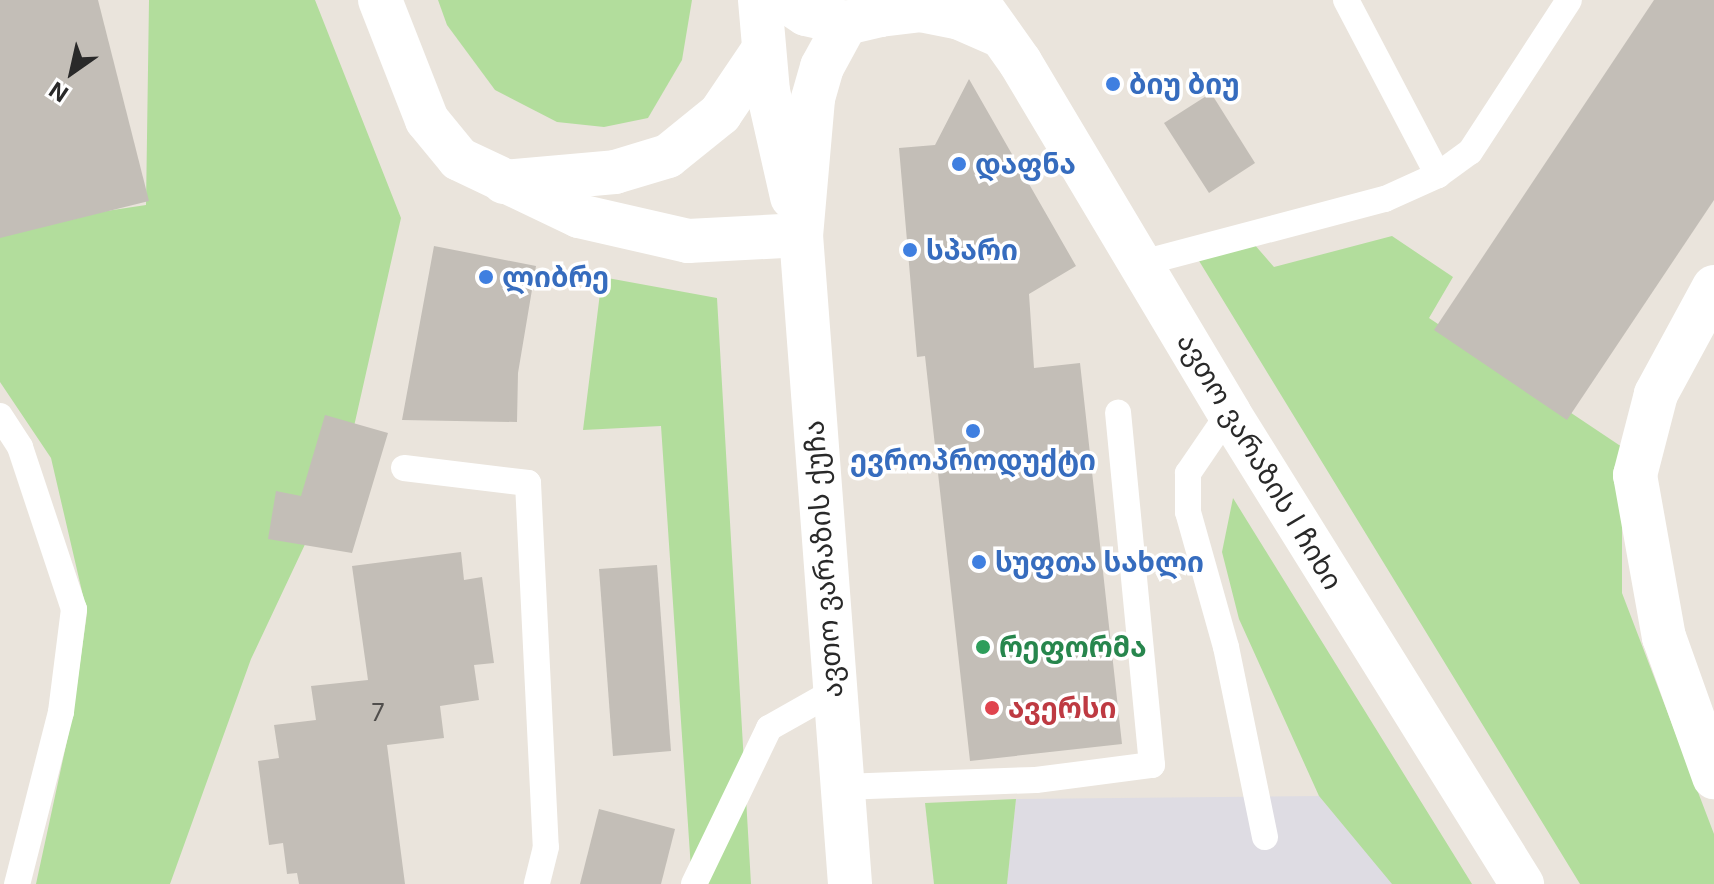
<!DOCTYPE html>
<html>
<head>
<meta charset="utf-8">
<style>
  body { margin:0 }
  #map { position:relative; width:1714px; height:884px; overflow:hidden; background:#eae4dc; font-family:Inter,"Noto Sans Georgian",sans-serif }
  div>[style] { position:absolute }
  [style*='--x'] { left:calc(var(--x)*1px); top:calc(var(--y)*1px); width:calc(var(--w)*1px); rotate:calc(var(--a)*1deg) }
  .industrial>* { inset:0; background:#dedce3 }
  .green>* { inset:0; background:#b2dd9c }
  .building>* { inset:0; background:#c3beb7 }
  .service>* { height:26px; margin:-13px; padding:0 13px; transform-origin:13px; border-radius:13px; background:#fff }
  .minor>* { height:44px; margin:-22px; padding:0 22px; transform-origin:22px; border-radius:22px; background:#fff }
  .tertiary>* { height:44px; margin:-22px; padding:0 22px; transform-origin:22px; border-radius:22px; background:#fff }
  .dots>* { width:22px; height:22px; translate:-50% -50%; box-sizing:border-box; border:4px solid #fff; border-radius:50% }
  span { translate:-50% -50%; white-space:nowrap; text-align:center; line-height:1.15; -webkit-text-stroke:7px #fff; paint-order:stroke }
  .number-label { font-size:24px; color:#504e4c }
  .number-label span { -webkit-text-stroke-width:0 }
  .shop-label { font-size:28px; color:#366cbe; font-weight:700 }
  .left { translate:0 -50%; text-align:left }
  .street-label { font-size:28px; color:#292929 }
  .leisure-label { font-size:28px; color:#27864d; font-weight:700 }
  .health-label { font-size:28px; color:#be3a42; font-weight:700 }
  .north { position:absolute; left:32px; top:32px; width:80px; height:80px; -webkit-text-stroke:6px #fff; paint-order:stroke; rotate:214deg; font-size:22px; font-weight:700; line-height:32px; text-align:center; color:#292929 }
  .north::after { content:''; display:block; margin:auto; width:28px; height:36px; background:#292929; clip-path:polygon(50% 0,100% 100%,50% 72%,0 100%) }
</style>
</head>
<body>
<div id="map">
  <div class="industrial">
    <div style="clip-path:polygon(1319px 796px,1393px 884px,1007px 884px,1016px 799px)"></div>
  </div>
  <div class="green">
    <div style="clip-path:polygon(149px 0,315px 0,401px 218px,348px 453px,251px 659px,170px 884px,36px 884px,73px 713px,87px 613px,51px 458px,0 382px,0 227px,146px 205px)"></div>
    <div style="clip-path:polygon(438px 0,692px 0,682px 60px,648px 118px,604px 127px,557px 122px,495px 90px,447px 25px)"></div>
    <div style="clip-path:polygon(1247px 236px,1274px 267px,1392px 236px,1453px 277px,1429px 318px,1622px 447px,1622px 593px,1714px 834px,1714px 884px,1580px 884px,1193px 251px)"></div>
    <div style="clip-path:polygon(602px 277px,717px 298px,751px 884px,692px 884px,661px 426px,583px 430px)"></div>
    <div style="clip-path:polygon(1233px 498px,1254px 532px,1472px 884px,1392px 884px,1319px 796px,1239px 619px,1222px 552px)"></div>
    <div style="clip-path:polygon(1016px 799px,1007px 884px,934px 884px,925px 803px)"></div>
  </div>
  <div class="building">
    <div style="clip-path:polygon(0 0,98px 0,149px 201px,0 238px)"></div>
    <div style="clip-path:polygon(1654px 0,1714px 0,1714px 200px,1567px 420px,1434px 330px)"></div>
    <div style="clip-path:polygon(969px 79px,1076px 266px,1029px 294px,1034px 368px,1080px 363px,1122px 744px,970px 761px,925px 356px,917px 357px,899px 148px,935px 145px)"></div>
    <div style="clip-path:polygon(1211px 93px,1255px 163px,1209px 193px,1164px 123px)"></div>
    <div style="clip-path:polygon(434px 246px,536px 266px,518px 373px,517px 422px,402px 420px)"></div>
    <div style="clip-path:polygon(325px 415px,388px 433px,352px 553px,268px 539px,276px 491px,301px 496px)"></div>
    <div style="clip-path:polygon(461px 552px,464px 580px,482px 577px,494px 663px,474px 665px,479px 700px,440px 706px,444px 738px,387px 745px,405px 884px,299px 884px,297px 873px,287px 874px,283px 843px,269px 845px,258px 761px,279px 758px,274px 725px,316px 720px,311px 686px,368px 680px,352px 566px)"></div>
    <div style="clip-path:polygon(657px 565px,671px 751px,613px 756px,599px 569px)"></div>
    <div style="clip-path:polygon(599px 809px,675px 829px,661px 884px,580px 884px)"></div>
  </div>
  <div class="service">
    <div style="--x:1346;--y:0;--w:198;--a:62.3"></div>
    <div style="--x:1142;--y:263;--w:251;--a:-14.8"></div>
    <div style="--x:1385;--y:199;--w:58;--a:-24.4"></div>
    <div style="--x:1438;--y:175;--w:39;--a:-36"></div>
    <div style="--x:1470;--y:152;--w:181;--a:-56.9"></div>
    <div style="--x:1229;--y:413;--w:73;--a:124.3"></div>
    <div style="--x:1188;--y:473;--w:39;--a:90"></div>
    <div style="--x:1188;--y:512;--w:140;--a:74.3"></div>
    <div style="--x:1226;--y:647;--w:194;--a:78.4"></div>
    <div style="--x:0;--y:416;--w:37;--a:57"></div>
    <div style="--x:20;--y:447;--w:171;--a:71.6"></div>
    <div style="--x:74;--y:609;--w:104;--a:97.2"></div>
    <div style="--x:61;--y:712;--w:178;--a:104.3"></div>
    <div style="--x:404;--y:468;--w:125;--a:6.9"></div>
    <div style="--x:528;--y:483;--w:364;--a:87.2"></div>
    <div style="--x:546;--y:847;--w:38;--a:104"></div>
    <div style="--x:842;--y:787;--w:194;--a:-2.1"></div>
    <div style="--x:1036;--y:780;--w:117;--a:-7.4"></div>
    <div style="--x:1152;--y:765;--w:354;--a:-95.5"></div>
    <div style="--x:694;--y:884;--w:173;--a:-64.3"></div>
    <div style="--x:769;--y:728;--w:73;--a:-29.4"></div>
  </div>
  <div class="minor">
    <div style="--x:380;--y:0;--w:129;--a:68.6"></div>
    <div style="--x:427;--y:120;--w:50;--a:50.6"></div>
    <div style="--x:459;--y:159;--w:133;--a:25.4"></div>
    <div style="--x:579;--y:216;--w:112;--a:12.9"></div>
    <div style="--x:688;--y:241;--w:113;--a:-3"></div>
    <div style="--x:976;--y:0;--w:76;--a:54.6"></div>
    <div style="--x:1020;--y:62;--w:409;--a:59.2"></div>
    <div style="--x:1229;--y:413;--w:555;--a:58.12"></div>
    <div style="--x:880;--y:15;--w:40;--a:-7.1"></div>
    <div style="--x:920;--y:10;--w:41;--a:11.3"></div>
    <div style="--x:960;--y:18;--w:45;--a:23.7"></div>
    <div style="--x:504;--y:182;--w:111;--a:-5.1"></div>
    <div style="--x:615;--y:172;--w:55;--a:-16.8"></div>
    <div style="--x:668;--y:156;--w:67;--a:-38.9"></div>
    <div style="--x:720;--y:114;--w:78;--a:-55.9"></div>
    <div style="--x:1714;--y:287;--w:122;--a:118.5"></div>
    <div style="--x:1656;--y:394;--w:84;--a:104.5"></div>
    <div style="--x:1635;--y:475;--w:165;--a:79.9"></div>
    <div style="--x:1664;--y:637;--w:149;--a:70.3"></div>
  </div>
  <div class="tertiary">
    <div style="--x:760;--y:0;--w:91;--a:85"></div>
    <div style="--x:768;--y:91;--w:109;--a:77.2"></div>
    <div style="--x:785;--y:0;--w:25;--a:34"></div>
    <div style="--x:806;--y:14;--w:41;--a:12.7"></div>
    <div style="--x:846;--y:23;--w:35;--a:-13"></div>
    <div style="--x:880;--y:15;--w:26;--a:-36"></div>
    <div style="--x:846;--y:23;--w:50;--a:118.6"></div>
    <div style="--x:822;--y:67;--w:33;--a:106"></div>
    <div style="--x:813;--y:99;--w:137;--a:95"></div>
    <div style="--x:801;--y:235;--w:651;--a:85.68"></div>
  </div>
  <div class="dots">
    <div style="left:1113px;top:84px;background:#3f7fe0"></div>
    <div style="left:959px;top:164px;background:#3f7fe0"></div>
    <div style="left:910px;top:250px;background:#3f7fe0"></div>
    <div style="left:486px;top:277px;background:#3f7fe0"></div>
    <div style="left:973px;top:431px;background:#3f7fe0"></div>
    <div style="left:979px;top:562px;background:#3f7fe0"></div>
    <div style="left:983px;top:647px;background:#2e9e5b"></div>
    <div style="left:992px;top:708px;background:#e0444e"></div>
  </div>
  <div class="number-label">
    <span style="left:378px;top:713px">7</span>
  </div>
  <div class="shop-label">
    <span class="left" style="left:1129px;top:84px">ბიუ ბიუ</span>
    <span class="left" style="left:975px;top:164px">დაფნა</span>
    <span class="left" style="left:926px;top:250px">სპარი</span>
    <span class="left" style="left:502px;top:277px">ლიბრე</span>
    <span style="left:973px;top:460px">ევროპროდუქტი</span>
    <span class="left" style="left:995px;top:562px">სუფთა სახლი</span>
  </div>
  <div class="street-label">
    <span style="left:1260px;top:461px;rotate:59deg">ავთო ვარაზის I ჩიხი</span>
    <span style="left:823px;top:559px;rotate:-94deg">ავთო ვარაზის ქუჩა</span>
  </div>
  <div class="leisure-label">
    <span class="left" style="left:999px;top:647px">რეფორმა</span>
  </div>
  <div class="health-label">
    <span class="left" style="left:1008px;top:708px">ავერსი</span>
  </div>
  <div class="north">N</div>
</div>
</body>
</html>
